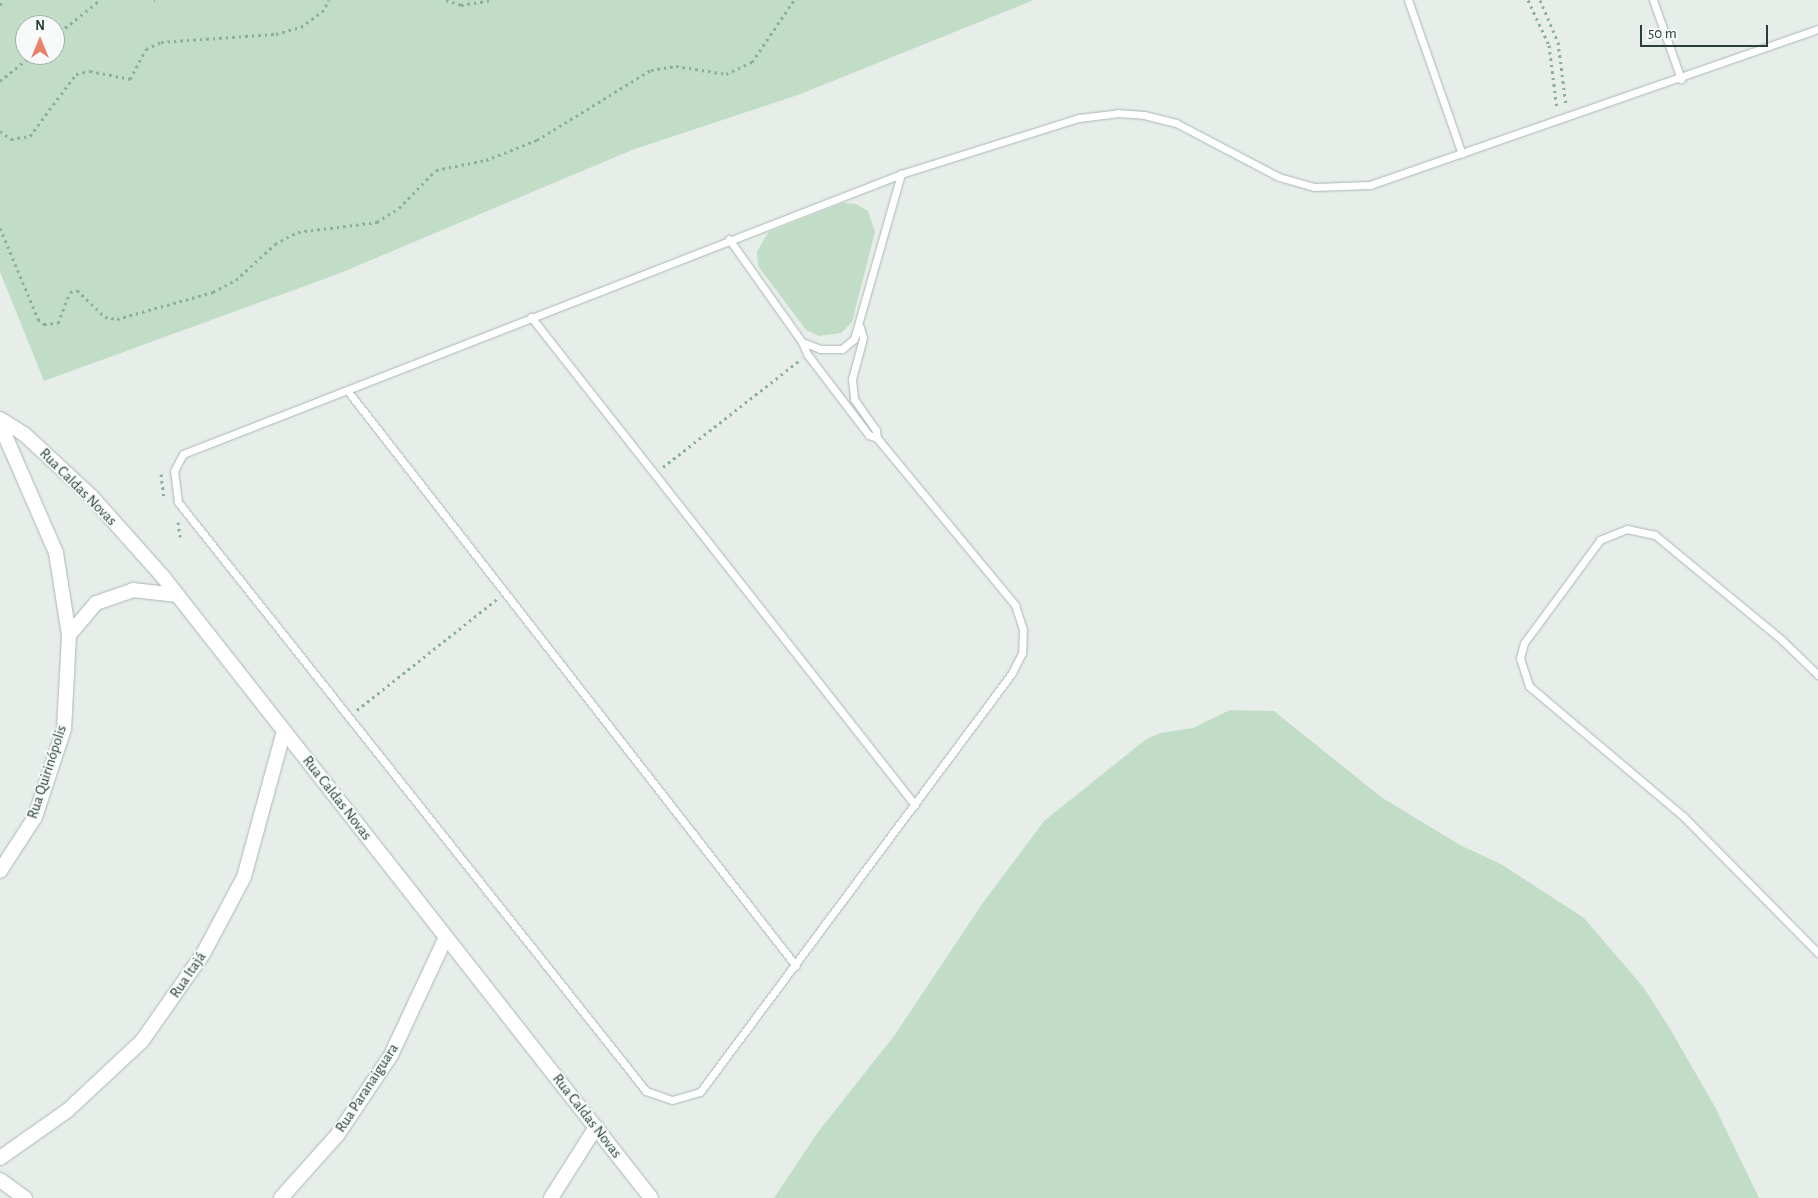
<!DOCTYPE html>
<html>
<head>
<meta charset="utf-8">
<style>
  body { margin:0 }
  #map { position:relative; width:1818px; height:1198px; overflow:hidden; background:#e7eeea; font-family:"Alegreya Sans",sans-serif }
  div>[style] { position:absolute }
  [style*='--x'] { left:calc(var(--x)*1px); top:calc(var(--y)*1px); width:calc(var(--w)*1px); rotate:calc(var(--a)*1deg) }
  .green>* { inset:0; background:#c2ddc7 }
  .path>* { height:3px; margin-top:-1.5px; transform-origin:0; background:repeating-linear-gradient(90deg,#8aafa1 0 2.5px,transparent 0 6.5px) }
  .roads { filter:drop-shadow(0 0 1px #aab6b1) drop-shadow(0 0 1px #aab6b1) }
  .lane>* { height:7px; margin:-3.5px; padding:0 3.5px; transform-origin:3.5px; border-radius:3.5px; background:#fff }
  .street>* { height:14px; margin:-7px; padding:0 7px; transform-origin:7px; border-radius:7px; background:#fff }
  span { translate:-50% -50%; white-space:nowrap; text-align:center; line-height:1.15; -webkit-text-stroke:4px #f7faf9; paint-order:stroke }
  .street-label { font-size:15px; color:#273f37 }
  .north { position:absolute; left:15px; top:15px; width:50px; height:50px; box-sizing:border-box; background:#f7faf9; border:1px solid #a4afab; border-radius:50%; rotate:0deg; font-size:14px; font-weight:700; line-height:20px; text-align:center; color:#273f37 }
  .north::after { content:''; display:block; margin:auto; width:18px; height:22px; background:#e7836c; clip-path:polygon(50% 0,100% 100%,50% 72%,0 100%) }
  .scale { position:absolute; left:1640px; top:25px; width:128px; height:22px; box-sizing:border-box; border:2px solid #273f37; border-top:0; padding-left:6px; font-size:15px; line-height:18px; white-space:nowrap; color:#273f37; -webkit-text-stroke:4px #f7faf9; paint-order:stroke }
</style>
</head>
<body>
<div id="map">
  <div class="green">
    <div style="clip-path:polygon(evenodd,0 0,1034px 0,798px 95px,632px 150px,338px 274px,44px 381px,0 272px,0 0,25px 25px,55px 25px,55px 55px,25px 55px,25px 25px)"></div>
    <div style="clip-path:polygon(843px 203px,856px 204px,868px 211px,875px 232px,852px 322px,841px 333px,819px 336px,806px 330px,758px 266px,757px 251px,769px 232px)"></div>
    <div style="clip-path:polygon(1230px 710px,1274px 711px,1381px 797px,1460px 845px,1501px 864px,1584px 918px,1644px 988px,1669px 1027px,1715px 1107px,1759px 1198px,774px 1198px,818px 1132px,894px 1036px,982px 904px,1044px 821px,1145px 740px,1160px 733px,1193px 728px)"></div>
  </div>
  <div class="path">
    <div style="--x:154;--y:0;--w:1;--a:0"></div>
    <div style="--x:446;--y:0;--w:16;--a:18"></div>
    <div style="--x:461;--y:5;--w:30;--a:-9"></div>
    <div style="--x:1528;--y:0;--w:50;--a:65"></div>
    <div style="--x:1549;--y:45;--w:64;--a:82.9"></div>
    <div style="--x:1540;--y:0;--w:46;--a:66.8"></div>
    <div style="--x:1558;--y:42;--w:64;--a:82.8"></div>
    <div style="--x:0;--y:5;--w:6;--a:-59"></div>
    <div style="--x:55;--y:36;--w:58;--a:-38.7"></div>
    <div style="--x:0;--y:81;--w:41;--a:-39.1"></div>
    <div style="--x:0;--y:131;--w:14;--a:36"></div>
    <div style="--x:11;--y:139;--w:19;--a:-9"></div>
    <div style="--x:30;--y:136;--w:77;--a:-53.4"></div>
    <div style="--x:76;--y:74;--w:14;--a:-12"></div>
    <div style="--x:90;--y:71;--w:41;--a:11.3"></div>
    <div style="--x:130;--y:79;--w:34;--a:-62"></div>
    <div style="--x:146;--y:49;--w:17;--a:-25"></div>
    <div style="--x:161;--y:42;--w:115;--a:-4"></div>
    <div style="--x:276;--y:34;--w:26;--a:-16"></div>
    <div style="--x:301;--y:27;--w:26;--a:-36"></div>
    <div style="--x:322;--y:12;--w:14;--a:-60"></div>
    <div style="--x:0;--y:228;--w:99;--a:67.3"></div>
    <div style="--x:38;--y:319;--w:8;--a:40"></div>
    <div style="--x:44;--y:324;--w:14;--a:-4"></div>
    <div style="--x:58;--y:323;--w:33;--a:-69"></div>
    <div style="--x:70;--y:292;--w:7;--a:-16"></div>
    <div style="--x:77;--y:290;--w:39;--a:44"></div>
    <div style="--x:105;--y:317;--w:12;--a:9"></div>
    <div style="--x:117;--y:319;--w:100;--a:-15.7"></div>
    <div style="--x:213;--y:292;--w:26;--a:-28"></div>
    <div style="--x:236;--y:280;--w:53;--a:-42.7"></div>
    <div style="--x:275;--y:244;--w:26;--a:-28"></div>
    <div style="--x:298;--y:232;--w:80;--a:-7.2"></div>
    <div style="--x:377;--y:222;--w:26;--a:-32"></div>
    <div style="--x:399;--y:208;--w:53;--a:-45.8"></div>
    <div style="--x:436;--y:170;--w:51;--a:-11.3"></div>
    <div style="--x:486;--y:160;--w:55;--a:-21.4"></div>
    <div style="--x:537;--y:140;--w:134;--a:-31.6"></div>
    <div style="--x:651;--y:70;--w:25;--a:-9"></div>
    <div style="--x:676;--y:66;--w:51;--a:9.1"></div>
    <div style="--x:726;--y:74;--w:29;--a:-25"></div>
    <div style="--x:752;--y:62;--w:75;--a:-55.9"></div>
    <div style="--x:663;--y:467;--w:174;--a:-38"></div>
    <div style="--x:161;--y:474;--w:23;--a:83"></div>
    <div style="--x:178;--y:522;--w:15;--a:82"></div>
    <div style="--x:357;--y:710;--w:179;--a:-38.4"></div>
  </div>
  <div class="roads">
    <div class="lane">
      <div style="--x:1408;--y:0;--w:163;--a:70.7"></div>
      <div style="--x:1653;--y:0;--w:84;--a:70.5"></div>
      <div style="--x:729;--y:239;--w:126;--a:54.7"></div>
      <div style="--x:802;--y:342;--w:13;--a:67"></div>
      <div style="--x:807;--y:354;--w:102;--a:52.6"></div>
      <div style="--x:869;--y:435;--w:9;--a:21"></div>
      <div style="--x:531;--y:317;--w:621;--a:51.8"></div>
      <div style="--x:860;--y:327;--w:11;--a:75"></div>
      <div style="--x:863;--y:338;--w:42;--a:105"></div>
      <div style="--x:852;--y:379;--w:20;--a:84"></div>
      <div style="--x:854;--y:399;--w:38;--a:55"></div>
      <div style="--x:876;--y:430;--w:8;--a:83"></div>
      <div style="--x:877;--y:438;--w:217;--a:50.4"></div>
      <div style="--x:1015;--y:605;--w:25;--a:72"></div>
      <div style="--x:1023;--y:629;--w:24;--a:92"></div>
      <div style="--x:1022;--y:653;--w:22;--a:117"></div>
      <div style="--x:1012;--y:673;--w:522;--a:126.67"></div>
      <div style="--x:700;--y:1092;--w:29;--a:164"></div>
      <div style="--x:672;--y:1100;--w:28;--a:-161"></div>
      <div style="--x:646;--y:1091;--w:752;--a:-128.47"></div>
      <div style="--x:178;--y:502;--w:31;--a:-97"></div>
      <div style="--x:174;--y:471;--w:19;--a:-62"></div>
      <div style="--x:183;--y:454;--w:771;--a:-21.3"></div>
      <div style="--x:901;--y:174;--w:187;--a:-17.5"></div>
      <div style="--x:1079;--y:118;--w:38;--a:-7"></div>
      <div style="--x:1117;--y:113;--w:27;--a:4"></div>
      <div style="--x:1144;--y:115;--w:33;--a:14"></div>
      <div style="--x:1176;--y:123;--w:116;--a:27.7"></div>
      <div style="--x:1279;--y:177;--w:36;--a:16"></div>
      <div style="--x:1314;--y:187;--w:56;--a:-2"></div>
      <div style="--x:1370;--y:185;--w:474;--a:-19.2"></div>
      <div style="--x:802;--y:342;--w:19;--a:21"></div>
      <div style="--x:820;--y:349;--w:22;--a:0"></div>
      <div style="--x:842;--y:349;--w:16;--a:-40"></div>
      <div style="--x:854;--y:339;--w:172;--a:-74.1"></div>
      <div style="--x:347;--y:390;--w:730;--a:52.06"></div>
      <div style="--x:1818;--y:675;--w:50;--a:-135.8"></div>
      <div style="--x:1782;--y:640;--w:165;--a:-140.4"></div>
      <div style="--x:1655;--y:535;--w:29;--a:-168"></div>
      <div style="--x:1627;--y:529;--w:29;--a:158"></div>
      <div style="--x:1600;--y:540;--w:128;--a:126.4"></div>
      <div style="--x:1524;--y:643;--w:16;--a:105"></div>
      <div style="--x:1520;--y:658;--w:29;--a:72"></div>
      <div style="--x:1529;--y:686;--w:202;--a:40.2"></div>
      <div style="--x:1683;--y:816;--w:192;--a:45.4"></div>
    </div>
    <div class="street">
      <div style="--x:0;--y:419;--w:28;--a:32"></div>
      <div style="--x:24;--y:434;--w:91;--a:42.8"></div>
      <div style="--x:91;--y:496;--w:110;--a:48.3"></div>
      <div style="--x:164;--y:578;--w:788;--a:51.85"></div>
      <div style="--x:0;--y:424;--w:141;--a:66.5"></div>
      <div style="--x:56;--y:553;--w:83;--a:81"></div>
      <div style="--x:69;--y:635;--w:94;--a:93"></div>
      <div style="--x:64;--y:729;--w:93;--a:108.2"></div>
      <div style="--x:35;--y:817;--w:64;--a:122.9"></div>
      <div style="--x:69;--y:635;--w:42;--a:-49.8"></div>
      <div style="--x:96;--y:603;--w:39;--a:-19"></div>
      <div style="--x:133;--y:590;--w:44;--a:6.5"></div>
      <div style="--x:0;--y:1158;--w:83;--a:-35.2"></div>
      <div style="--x:68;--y:1110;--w:101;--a:-43"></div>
      <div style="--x:142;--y:1041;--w:106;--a:-55"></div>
      <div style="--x:203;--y:954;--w:87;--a:-62"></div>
      <div style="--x:244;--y:877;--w:151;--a:-74.7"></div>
      <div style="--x:0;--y:1180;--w:31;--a:36"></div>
      <div style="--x:281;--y:1198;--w:86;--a:-48.3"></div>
      <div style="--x:338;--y:1134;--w:95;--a:-56.1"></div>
      <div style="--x:391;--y:1055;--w:130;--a:-65"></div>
      <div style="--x:551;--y:1198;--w:84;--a:-57.6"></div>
    </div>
  </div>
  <div class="street-label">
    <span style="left:78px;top:487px;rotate:45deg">Rua Caldas Novas</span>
    <span style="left:47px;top:772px;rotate:-72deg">Rua Quirinópolis</span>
    <span style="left:337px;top:798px;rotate:52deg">Rua Caldas Novas</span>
    <span style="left:188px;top:975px;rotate:-56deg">Rua Itajá</span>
    <span style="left:367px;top:1088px;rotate:-57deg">Rua Paranaiguara</span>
    <span style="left:587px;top:1116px;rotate:52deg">Rua Caldas Novas</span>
  </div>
  <div class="north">N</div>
  <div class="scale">50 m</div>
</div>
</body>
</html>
